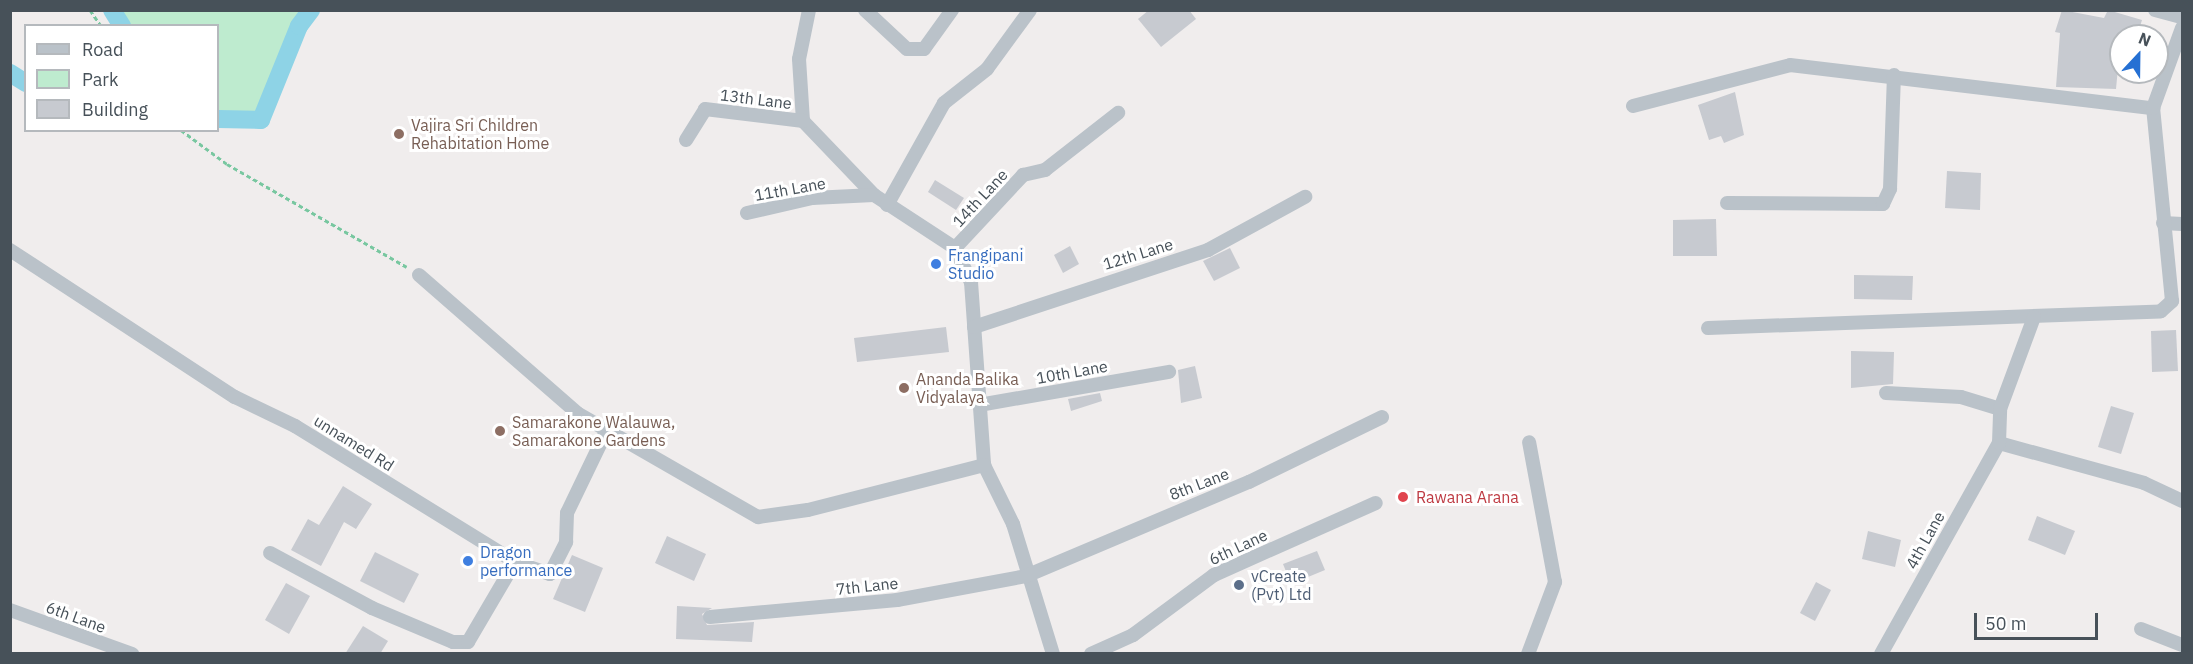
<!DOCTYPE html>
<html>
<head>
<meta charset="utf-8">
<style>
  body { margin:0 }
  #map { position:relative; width:2193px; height:664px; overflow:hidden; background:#f0eded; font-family:"IBM Plex Sans",sans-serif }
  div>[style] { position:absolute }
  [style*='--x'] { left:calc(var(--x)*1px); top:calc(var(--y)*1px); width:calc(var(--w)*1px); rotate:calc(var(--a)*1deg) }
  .green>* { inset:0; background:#beebcf }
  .canal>* { height:18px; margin:-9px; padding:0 9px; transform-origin:9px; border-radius:9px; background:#8ed3e6 }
  .building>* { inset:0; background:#c7cad0 }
  .path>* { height:3px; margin-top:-1.5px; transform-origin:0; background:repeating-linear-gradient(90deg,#78c7a0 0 4.5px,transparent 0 7.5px) }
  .street>* { height:14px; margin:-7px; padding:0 7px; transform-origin:7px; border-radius:7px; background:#bac2c9 }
  .dots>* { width:16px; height:16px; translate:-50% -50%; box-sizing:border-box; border:3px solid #fff; border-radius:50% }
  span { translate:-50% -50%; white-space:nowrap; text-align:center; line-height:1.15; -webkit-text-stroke:6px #fff; paint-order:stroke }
  .street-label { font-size:16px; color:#475159 }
  .education-label { font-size:16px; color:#785e54 }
  .left { translate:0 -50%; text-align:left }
  .shop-label { font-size:16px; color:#366cbe }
  .health-label { font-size:16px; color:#be3a42 }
  .service-label { font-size:16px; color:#4e5e75 }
  .frame { position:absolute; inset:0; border:12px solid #475159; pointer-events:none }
  .legend { position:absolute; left:24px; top:24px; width:195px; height:108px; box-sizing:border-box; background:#fff; border:2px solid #b5b9bd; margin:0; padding:8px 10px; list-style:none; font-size:18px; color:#475159 }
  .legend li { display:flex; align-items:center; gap:12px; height:30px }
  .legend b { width:30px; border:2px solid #b5b9bd }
  .north { position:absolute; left:2109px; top:24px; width:60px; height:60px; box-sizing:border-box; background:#fff; border:2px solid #b5b9bd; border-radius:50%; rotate:22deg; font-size:16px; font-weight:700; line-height:24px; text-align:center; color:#475159 }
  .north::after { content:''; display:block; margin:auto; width:21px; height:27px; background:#2570d3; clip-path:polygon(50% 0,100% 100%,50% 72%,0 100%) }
  .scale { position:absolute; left:1974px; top:613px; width:124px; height:27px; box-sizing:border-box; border:3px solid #475159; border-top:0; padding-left:8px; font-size:18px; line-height:21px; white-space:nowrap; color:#475159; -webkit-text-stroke:4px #fff; paint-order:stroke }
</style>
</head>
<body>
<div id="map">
  <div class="green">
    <div style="clip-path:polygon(112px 11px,311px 11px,299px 26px,261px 120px,218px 119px,218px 26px,122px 25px)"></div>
  </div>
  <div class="canal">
    <div style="--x:112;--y:10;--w:19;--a:58"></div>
    <div style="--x:10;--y:73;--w:19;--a:32"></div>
    <div style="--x:218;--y:119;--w:43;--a:1.3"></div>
    <div style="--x:261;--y:120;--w:101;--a:-68"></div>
    <div style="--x:299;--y:26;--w:20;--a:-53"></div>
  </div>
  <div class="building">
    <div style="clip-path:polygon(1149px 10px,1189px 10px,1196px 19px,1161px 47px,1138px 19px)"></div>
    <div style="clip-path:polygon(2062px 10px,2104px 18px,2108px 10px,2142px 20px,2137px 36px,2121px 36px,2116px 89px,2056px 87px,2060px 33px,2055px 32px)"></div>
    <div style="clip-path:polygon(1735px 92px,1744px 135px,1724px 143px,1721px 136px,1709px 140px,1698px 105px)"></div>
    <div style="clip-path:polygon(1947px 171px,1981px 173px,1980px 210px,1945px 208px)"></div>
    <div style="clip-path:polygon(935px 180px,964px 198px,956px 210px,928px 192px)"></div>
    <div style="clip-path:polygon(1716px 219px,1717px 256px,1673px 256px,1673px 220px)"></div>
    <div style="clip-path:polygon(1070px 246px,1079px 264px,1063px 273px,1054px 255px)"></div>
    <div style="clip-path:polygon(1230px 248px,1240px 268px,1214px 281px,1203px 261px)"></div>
    <div style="clip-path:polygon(1854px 275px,1913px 276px,1912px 300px,1854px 299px)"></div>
    <div style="clip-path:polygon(946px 327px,949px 352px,857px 362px,854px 338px)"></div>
    <div style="clip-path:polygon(2176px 330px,2178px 371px,2152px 372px,2151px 331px)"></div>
    <div style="clip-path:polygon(1851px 351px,1894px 352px,1893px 384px,1851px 388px)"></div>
    <div style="clip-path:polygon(1195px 366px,1202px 398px,1181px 403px,1178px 370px)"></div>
    <div style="clip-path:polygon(1100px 393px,1102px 401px,1071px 411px,1068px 399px)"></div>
    <div style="clip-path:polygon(2111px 406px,2134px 413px,2121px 454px,2098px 447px)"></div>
    <div style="clip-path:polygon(343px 486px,372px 504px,356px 529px,344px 522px,321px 566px,291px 550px,308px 519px,319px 525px)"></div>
    <div style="clip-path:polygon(2037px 516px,2075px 531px,2065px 555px,2028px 540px)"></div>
    <div style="clip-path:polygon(1868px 531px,1901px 540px,1895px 567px,1862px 559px)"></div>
    <div style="clip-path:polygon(667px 536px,706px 554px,694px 581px,655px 563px)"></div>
    <div style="clip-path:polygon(1317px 551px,1325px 570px,1291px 584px,1283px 564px)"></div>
    <div style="clip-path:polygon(375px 552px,419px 574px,404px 603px,360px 581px)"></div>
    <div style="clip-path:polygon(572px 555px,603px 568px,585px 612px,553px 599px)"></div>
    <div style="clip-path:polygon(1816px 582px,1831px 590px,1815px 621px,1800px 613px)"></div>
    <div style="clip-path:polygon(286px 583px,310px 596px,289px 634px,265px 620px)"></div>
    <div style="clip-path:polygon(677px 606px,712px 608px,702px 614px,707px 625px,754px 622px,752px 642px,676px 639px)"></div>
    <div style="clip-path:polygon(363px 626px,388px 641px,380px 654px,345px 654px)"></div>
  </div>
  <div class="path">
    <div style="--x:90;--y:10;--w:19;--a:55"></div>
    <div style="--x:181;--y:130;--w:57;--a:36.5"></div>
    <div style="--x:227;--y:164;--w:207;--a:29.8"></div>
  </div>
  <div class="street">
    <div style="--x:809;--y:10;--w:50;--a:101.5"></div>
    <div style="--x:799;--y:59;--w:62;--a:86.3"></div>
    <div style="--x:803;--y:121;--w:103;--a:46.2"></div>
    <div style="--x:874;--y:195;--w:97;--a:33.2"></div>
    <div style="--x:955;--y:248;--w:38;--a:65"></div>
    <div style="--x:971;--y:282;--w:183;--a:85.9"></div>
    <div style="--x:984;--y:465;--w:66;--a:63.8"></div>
    <div style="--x:1013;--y:524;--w:136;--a:72.9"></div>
    <div style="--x:865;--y:10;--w:57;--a:42.9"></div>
    <div style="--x:907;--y:49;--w:17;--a:0"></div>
    <div style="--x:924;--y:49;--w:48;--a:-54.3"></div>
    <div style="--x:2155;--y:10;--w:28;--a:15"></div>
    <div style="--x:1633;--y:106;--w:162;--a:-14.6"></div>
    <div style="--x:1790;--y:65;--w:366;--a:6.8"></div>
    <div style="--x:686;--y:140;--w:36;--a:-58"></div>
    <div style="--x:705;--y:109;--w:99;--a:7"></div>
    <div style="--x:1727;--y:203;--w:156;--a:0.4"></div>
    <div style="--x:1883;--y:204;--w:17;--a:-65"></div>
    <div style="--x:1890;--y:189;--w:114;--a:-88"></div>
    <div style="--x:887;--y:205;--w:117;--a:-60.8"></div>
    <div style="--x:944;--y:103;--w:55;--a:-38.3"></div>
    <div style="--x:987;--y:69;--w:73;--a:-53.9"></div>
    <div style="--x:747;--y:213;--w:67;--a:-13"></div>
    <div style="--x:812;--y:198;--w:62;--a:-2.8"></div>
    <div style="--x:2163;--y:223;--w:19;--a:3"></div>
    <div style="--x:955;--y:248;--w:100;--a:-47"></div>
    <div style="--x:1023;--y:175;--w:23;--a:-13"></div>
    <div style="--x:1045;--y:170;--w:93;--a:-38"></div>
    <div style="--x:10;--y:250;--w:269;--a:33.2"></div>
    <div style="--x:235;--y:397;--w:67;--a:25.8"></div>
    <div style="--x:295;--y:426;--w:259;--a:31.7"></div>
    <div style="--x:515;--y:562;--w:37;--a:19"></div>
    <div style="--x:550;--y:574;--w:36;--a:-63"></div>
    <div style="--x:566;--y:542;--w:29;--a:-88"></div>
    <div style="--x:567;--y:513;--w:92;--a:-64.3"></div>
    <div style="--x:419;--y:275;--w:210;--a:41.1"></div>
    <div style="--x:577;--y:413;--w:209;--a:29.9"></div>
    <div style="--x:758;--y:517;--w:50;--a:-8"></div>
    <div style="--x:808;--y:510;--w:182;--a:-14.3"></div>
    <div style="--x:974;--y:327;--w:246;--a:-18.2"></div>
    <div style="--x:1208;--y:250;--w:111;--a:-28.7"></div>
    <div style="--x:1708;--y:328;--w:453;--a:-2.1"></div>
    <div style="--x:2161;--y:311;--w:15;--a:-42"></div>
    <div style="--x:2172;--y:301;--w:194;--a:-95.6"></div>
    <div style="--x:2153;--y:108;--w:85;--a:-70.1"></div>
    <div style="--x:1886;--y:393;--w:75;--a:3.1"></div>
    <div style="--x:1961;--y:397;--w:41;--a:17.1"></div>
    <div style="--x:979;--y:405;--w:193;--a:-9.9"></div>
    <div style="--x:1999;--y:443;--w:150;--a:15.4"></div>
    <div style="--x:2144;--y:483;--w:42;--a:25.3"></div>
    <div style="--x:270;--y:553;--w:116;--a:28.3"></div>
    <div style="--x:372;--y:608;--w:88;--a:22.8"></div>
    <div style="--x:453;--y:642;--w:15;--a:0"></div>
    <div style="--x:468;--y:642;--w:93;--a:-59.6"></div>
    <div style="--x:10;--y:610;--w:130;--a:19.8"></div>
    <div style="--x:710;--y:617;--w:188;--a:-5.2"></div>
    <div style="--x:897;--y:600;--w:131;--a:-10.5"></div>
    <div style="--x:1026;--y:576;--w:242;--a:-22.9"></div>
    <div style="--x:1249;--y:482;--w:148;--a:-26"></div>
    <div style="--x:2141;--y:629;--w:44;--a:21.3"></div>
    <div style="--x:1091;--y:654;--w:46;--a:-24.3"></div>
    <div style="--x:1133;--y:635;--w:101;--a:-36.5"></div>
    <div style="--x:1214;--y:575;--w:177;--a:-24"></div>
    <div style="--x:1528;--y:654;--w:77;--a:-69.4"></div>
    <div style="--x:1555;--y:582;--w:142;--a:-100.5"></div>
    <div style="--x:1881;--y:654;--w:242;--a:-60.8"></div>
    <div style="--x:1999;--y:443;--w:34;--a:-88"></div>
    <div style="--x:2000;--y:409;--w:98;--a:-69.7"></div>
  </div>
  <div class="dots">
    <div style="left:399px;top:134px;background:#8d6e63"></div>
    <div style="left:936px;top:264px;background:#3f7fe0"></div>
    <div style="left:904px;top:388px;background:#8d6e63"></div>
    <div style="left:500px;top:431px;background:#8d6e63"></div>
    <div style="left:1403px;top:497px;background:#e0444e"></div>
    <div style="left:468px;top:561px;background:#3f7fe0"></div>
    <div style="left:1239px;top:585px;background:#5c6f8a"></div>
  </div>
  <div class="street-label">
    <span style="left:756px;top:99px;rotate:7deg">13th Lane</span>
    <span style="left:790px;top:189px;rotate:-10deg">11th Lane</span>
    <span style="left:980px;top:198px;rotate:-47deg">14th Lane</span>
    <span style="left:1138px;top:254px;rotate:-17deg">12th Lane</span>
    <span style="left:1072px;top:372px;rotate:-10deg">10th Lane</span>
    <span style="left:354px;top:443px;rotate:32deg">unnamed Rd</span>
    <span style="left:1199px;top:484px;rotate:-21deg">8th Lane</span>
    <span style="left:1925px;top:540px;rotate:-61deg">4th Lane</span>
    <span style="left:1238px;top:547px;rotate:-25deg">6th Lane</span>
    <span style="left:867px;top:586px;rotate:-6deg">7th Lane</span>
    <span style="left:76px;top:617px;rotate:20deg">6th Lane</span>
  </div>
  <div class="education-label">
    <span class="left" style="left:411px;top:134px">Vajira Sri Children<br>Rehabitation Home</span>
    <span class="left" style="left:916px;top:388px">Ananda Balika<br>Vidyalaya</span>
    <span class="left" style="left:512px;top:431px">Samarakone Walauwa,<br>Samarakone Gardens</span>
  </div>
  <div class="shop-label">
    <span class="left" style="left:948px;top:264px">Frangipani<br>Studio</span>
    <span class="left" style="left:480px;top:561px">Dragon<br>performance</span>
  </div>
  <div class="health-label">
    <span class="left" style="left:1416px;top:497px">Rawana Arana</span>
  </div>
  <div class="service-label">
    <span class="left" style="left:1251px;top:585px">vCreate<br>(Pvt) Ltd</span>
  </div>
  <div class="frame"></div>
  <ul class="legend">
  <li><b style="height:8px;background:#bac2c9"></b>Road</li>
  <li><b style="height:16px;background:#beebcf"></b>Park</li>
  <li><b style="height:16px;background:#c7cad0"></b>Building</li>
  </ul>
  <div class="north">N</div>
  <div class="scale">50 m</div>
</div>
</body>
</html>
